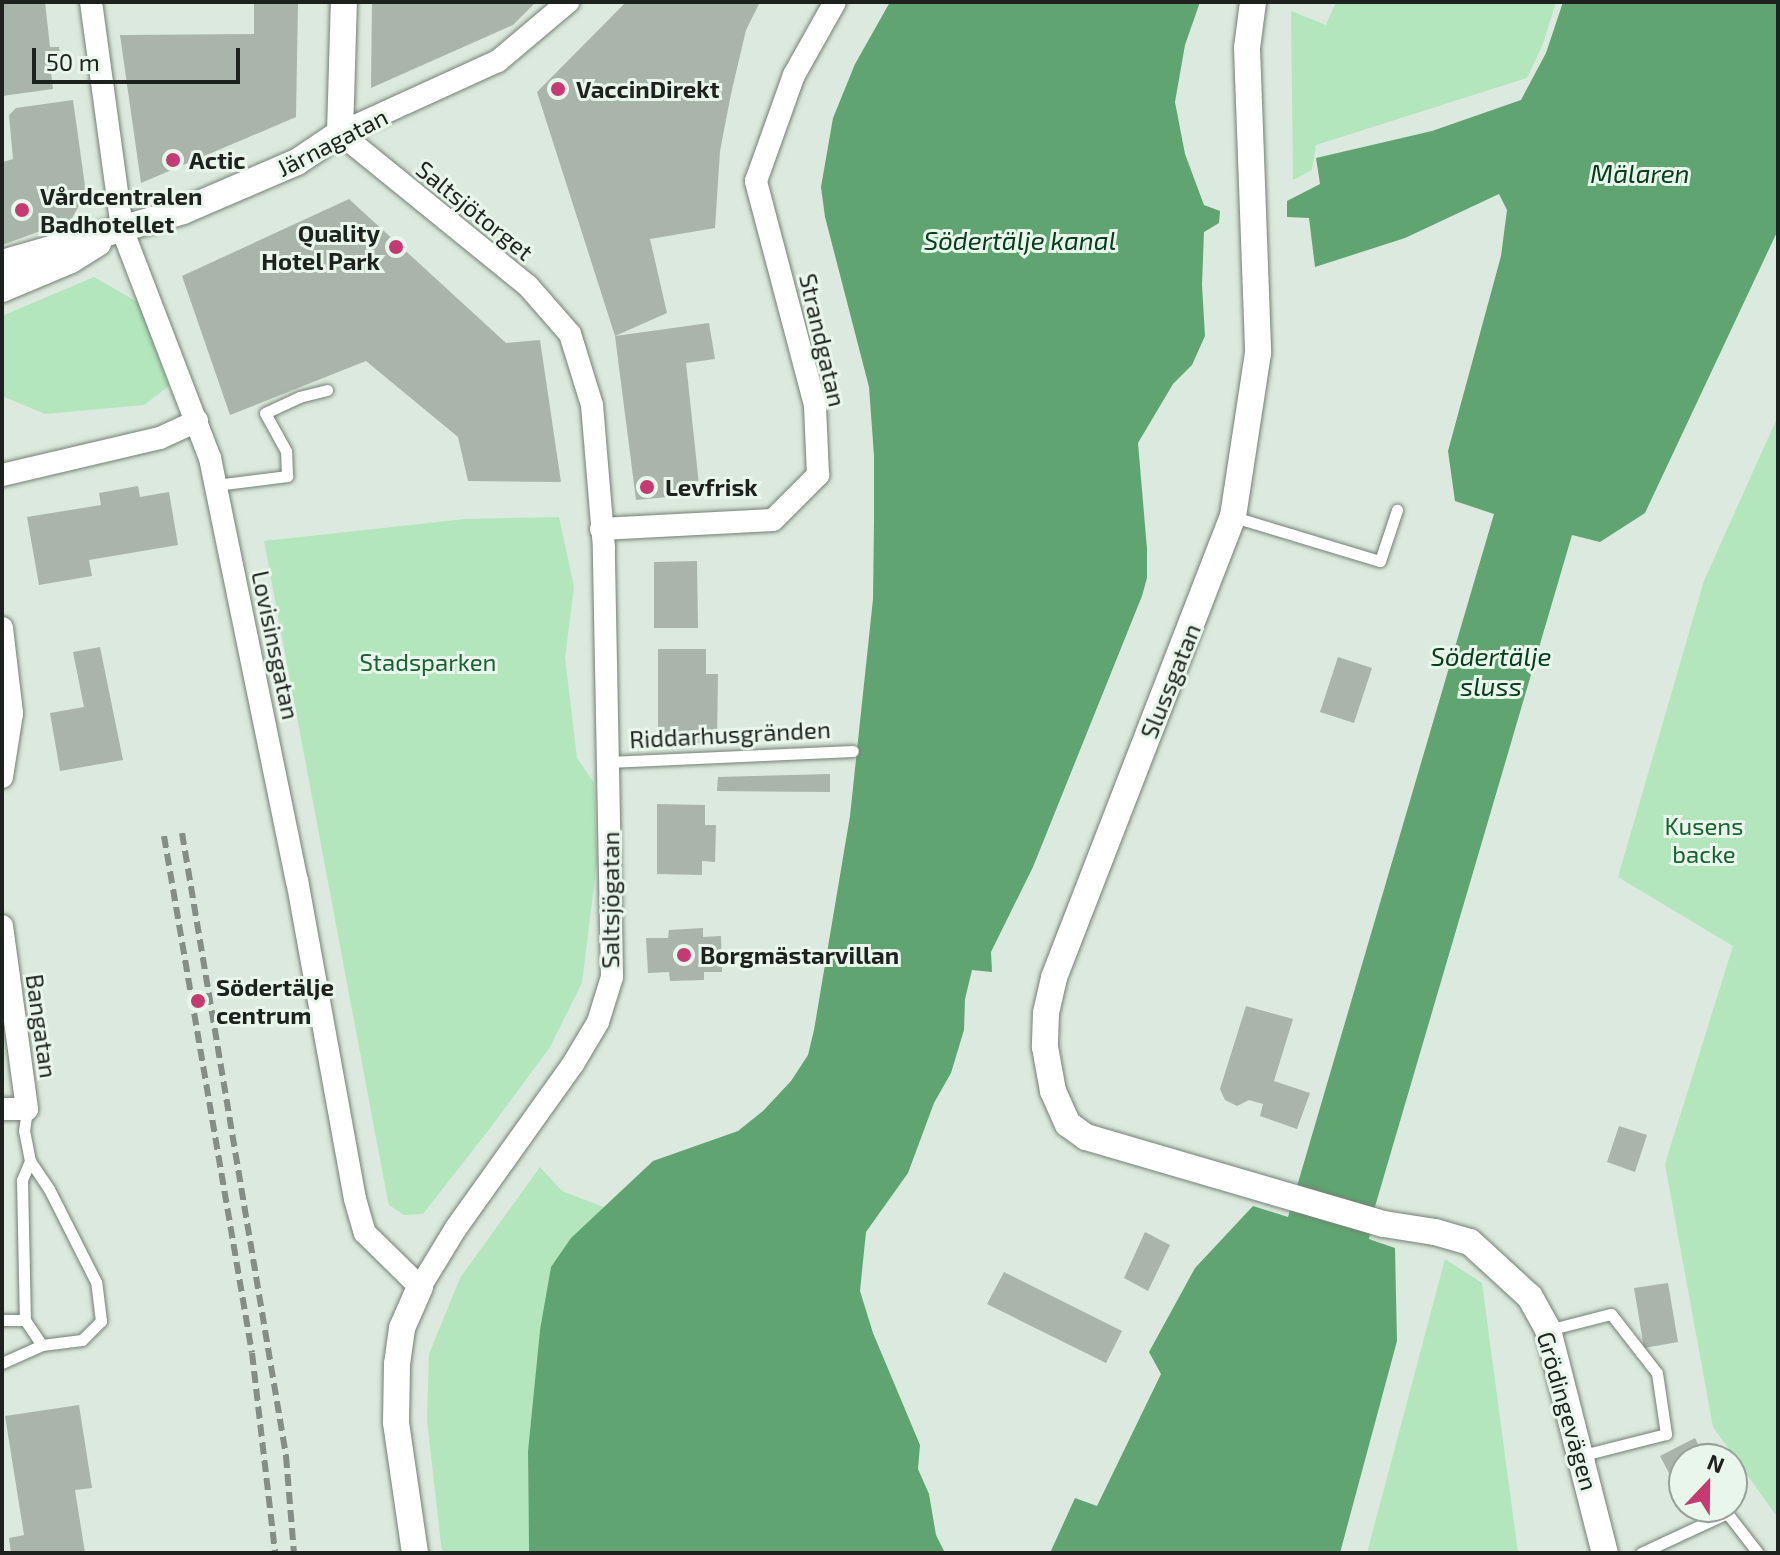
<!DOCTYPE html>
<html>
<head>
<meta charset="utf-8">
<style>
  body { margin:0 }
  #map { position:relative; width:1780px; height:1555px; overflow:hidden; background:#dce9de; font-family:"Exo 2",sans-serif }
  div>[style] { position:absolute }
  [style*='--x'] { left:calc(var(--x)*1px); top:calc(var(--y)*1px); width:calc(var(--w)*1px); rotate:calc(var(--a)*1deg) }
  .green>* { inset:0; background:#b3e6bd }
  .water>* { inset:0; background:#60a571 }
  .building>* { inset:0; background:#a9b5ab }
  .roads { filter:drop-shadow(0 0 2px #748076) drop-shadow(0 0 2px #748076) }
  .service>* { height:11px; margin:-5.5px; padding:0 5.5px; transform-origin:5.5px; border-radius:5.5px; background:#fff }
  .minor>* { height:22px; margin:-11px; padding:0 11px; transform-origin:11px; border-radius:11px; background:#fff }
  .tertiary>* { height:26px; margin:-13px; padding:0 13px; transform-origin:13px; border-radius:13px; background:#fff }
  .rail>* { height:6px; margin-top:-3px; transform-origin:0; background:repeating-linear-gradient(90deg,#848e86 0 12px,transparent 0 18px) }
  .dots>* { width:22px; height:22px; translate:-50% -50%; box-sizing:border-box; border:4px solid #e9f6eb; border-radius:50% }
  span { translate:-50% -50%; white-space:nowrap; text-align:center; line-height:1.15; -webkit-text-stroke:6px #e9f6eb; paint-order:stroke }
  .poi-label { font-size:24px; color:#1d221e; font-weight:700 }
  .left { translate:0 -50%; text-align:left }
  .right { translate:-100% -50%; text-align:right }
  .street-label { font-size:24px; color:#1d221e }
  .park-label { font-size:24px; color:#176332 }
  .water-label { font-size:26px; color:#073d1b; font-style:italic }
  .frame { position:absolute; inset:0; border:4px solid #1d221e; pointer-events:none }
  .north { position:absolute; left:1668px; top:1443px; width:80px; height:80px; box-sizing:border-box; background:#e9f6eb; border:2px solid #97a199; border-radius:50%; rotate:22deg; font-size:22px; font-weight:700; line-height:32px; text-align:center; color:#1d221e }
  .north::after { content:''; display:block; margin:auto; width:28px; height:36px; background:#c53a71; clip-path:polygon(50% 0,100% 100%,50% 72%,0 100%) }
  .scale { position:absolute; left:32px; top:48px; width:208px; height:36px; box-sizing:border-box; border:4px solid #1d221e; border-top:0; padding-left:10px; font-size:24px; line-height:28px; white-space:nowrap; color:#1d221e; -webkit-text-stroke:6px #e9f6eb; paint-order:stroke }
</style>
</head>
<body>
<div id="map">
  <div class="green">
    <div style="clip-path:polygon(1336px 2px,1556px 2px,1543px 44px,1527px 78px,1316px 145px,1312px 170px,1293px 180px,1291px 11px,1326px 25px)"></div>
    <div style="clip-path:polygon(94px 277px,139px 303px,169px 386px,144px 405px,45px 414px,2px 396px,2px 316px)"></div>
    <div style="clip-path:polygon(1778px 416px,1778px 1518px,1713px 1427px,1665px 1164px,1733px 946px,1618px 877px,1704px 581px)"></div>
    <div style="clip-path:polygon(559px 517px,574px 587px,565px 658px,577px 758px,594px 783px,597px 861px,582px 983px,550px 1047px,491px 1127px,423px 1214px,404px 1215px,389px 1205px,386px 1191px,264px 541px,465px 519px)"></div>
    <div style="clip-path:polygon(540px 1167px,562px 1191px,604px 1207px,571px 1238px,540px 1330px,528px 1451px,529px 1553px,442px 1553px,427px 1420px,429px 1354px,460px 1278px)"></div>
    <div style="clip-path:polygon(1445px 1259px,1482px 1283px,1518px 1553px,1367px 1553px)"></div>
  </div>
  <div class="water">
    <div style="clip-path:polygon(890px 2px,1200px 2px,1185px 45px,1175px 102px,1185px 154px,1204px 205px,1220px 211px,1219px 223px,1204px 232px,1202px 285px,1205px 336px,1192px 365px,1173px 384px,1138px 443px,1147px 549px,1147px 578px,1142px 596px,1033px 867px,991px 952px,992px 972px,972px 970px,965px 999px,964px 1030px,951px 1073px,934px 1103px,908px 1173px,866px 1232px,860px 1291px,873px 1333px,920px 1445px,918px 1469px,929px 1494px,936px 1535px,945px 1553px,529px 1553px,528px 1451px,540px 1330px,551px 1267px,571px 1238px,653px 1161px,738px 1131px,763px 1111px,791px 1081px,808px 1055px,814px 1030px,850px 816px,873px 599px,874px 522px,874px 456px,869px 387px,825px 217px,821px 187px,833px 118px,855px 64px)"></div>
    <div style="clip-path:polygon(1563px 2px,1778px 2px,1778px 230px,1645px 513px,1600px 542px,1572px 535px,1374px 1210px,1369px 1239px,1395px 1248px,1397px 1341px,1340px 1553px,1050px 1553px,1075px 1498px,1097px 1506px,1161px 1374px,1149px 1352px,1195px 1268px,1253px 1206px,1288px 1217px,1494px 514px,1455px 501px,1448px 451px,1501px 256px,1507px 210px,1499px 194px,1405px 238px,1315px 267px,1309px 218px,1287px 217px,1287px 201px,1320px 184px,1316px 158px,1432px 131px,1521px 100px,1546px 53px)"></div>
  </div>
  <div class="building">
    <div style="clip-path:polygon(2px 2px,45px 2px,50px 47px,59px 47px,62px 70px,51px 72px,53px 89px,2px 96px)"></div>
    <div style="clip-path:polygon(254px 2px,298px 2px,296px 117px,141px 183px,120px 35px,254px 34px)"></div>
    <div style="clip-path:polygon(372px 2px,536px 2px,513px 25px,371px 88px)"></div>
    <div style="clip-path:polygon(626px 2px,760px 2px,746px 30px,731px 94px,720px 151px,715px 228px,650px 239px,667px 313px,615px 336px,537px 92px)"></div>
    <div style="clip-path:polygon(73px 100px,86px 193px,71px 220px,2px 245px,3px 162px,13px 159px,9px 115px,16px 108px)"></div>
    <div style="clip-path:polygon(349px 199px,506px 343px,540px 340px,561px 482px,468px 481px,458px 437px,366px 361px,230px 415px,182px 276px)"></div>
    <div style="clip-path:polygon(709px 323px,715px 359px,686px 363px,700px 494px,636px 500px,615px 336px)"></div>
    <div style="clip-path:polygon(138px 486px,140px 497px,169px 492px,178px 545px,89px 560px,92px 576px,39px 585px,27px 517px,101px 505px,99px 493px)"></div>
    <div style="clip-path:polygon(697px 561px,698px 628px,654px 628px,654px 562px)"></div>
    <div style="clip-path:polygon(100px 647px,123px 760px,60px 771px,50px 713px,84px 707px,73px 652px)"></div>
    <div style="clip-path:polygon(658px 649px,706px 649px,706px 674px,718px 674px,717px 743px,658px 743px)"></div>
    <div style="clip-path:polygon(1338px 657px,1372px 668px,1354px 723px,1320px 712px)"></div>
    <div style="clip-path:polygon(830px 774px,830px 792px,717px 791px,718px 777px)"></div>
    <div style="clip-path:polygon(657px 804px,705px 805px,705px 825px,716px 825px,715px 862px,702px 861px,702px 875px,657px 874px)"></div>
    <div style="clip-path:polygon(703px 928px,703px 937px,721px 936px,722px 972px,704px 972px,704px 980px,670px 981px,669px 972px,648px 973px,646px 938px,668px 938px,669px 930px)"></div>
    <div style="clip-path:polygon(1246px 1006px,1293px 1019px,1274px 1081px,1310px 1093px,1297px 1129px,1260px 1116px,1263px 1104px,1249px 1100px,1237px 1106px,1225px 1100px,1220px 1089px)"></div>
    <div style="clip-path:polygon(1619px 1126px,1647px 1135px,1635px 1172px,1607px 1162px)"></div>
    <div style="clip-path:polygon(1145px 1232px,1170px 1245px,1148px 1291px,1124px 1278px)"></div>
    <div style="clip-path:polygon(1004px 1272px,1122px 1331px,1106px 1363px,987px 1304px)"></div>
    <div style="clip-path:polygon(1668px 1283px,1678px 1342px,1644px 1348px,1634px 1288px)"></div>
    <div style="clip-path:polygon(79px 1405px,92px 1488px,75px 1490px,85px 1553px,11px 1553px,9px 1538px,24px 1535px,5px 1416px)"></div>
    <div style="clip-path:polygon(1695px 1438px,1706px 1459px,1684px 1459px,1684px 1502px,1660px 1456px)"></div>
    <div style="clip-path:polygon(1686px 1507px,1716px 1507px,1693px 1519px)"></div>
  </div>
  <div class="roads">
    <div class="service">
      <div style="--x:216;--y:485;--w:72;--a:-7.2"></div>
      <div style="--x:287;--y:476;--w:25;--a:-92"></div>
      <div style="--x:286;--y:451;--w:43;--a:-118.9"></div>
      <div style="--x:265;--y:413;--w:38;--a:-25"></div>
      <div style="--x:299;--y:397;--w:29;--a:-14"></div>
      <div style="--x:1234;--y:517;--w:152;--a:16.8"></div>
      <div style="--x:1380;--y:561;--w:54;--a:-71.6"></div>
      <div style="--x:608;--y:762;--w:245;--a:-2.6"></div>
      <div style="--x:30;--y:1161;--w:21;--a:113"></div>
      <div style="--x:22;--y:1180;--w:140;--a:88.8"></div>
      <div style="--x:25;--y:1320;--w:30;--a:56"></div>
      <div style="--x:2;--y:1320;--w:23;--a:0"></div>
      <div style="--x:1548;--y:1330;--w:65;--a:-14.3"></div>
      <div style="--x:1611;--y:1314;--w:75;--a:52.1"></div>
      <div style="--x:1657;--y:1373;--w:62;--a:81.6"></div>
      <div style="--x:1666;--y:1434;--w:86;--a:165.8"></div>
      <div style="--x:2;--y:1363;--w:44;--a:-24.2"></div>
      <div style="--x:42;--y:1345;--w:40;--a:-7.1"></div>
      <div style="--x:82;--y:1340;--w:27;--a:-45"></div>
      <div style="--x:101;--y:1321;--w:39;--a:-97"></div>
      <div style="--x:96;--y:1282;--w:104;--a:-116.8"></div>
      <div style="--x:49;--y:1189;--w:34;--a:-124"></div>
      <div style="--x:30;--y:1161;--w:31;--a:-101"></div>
      <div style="--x:24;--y:1131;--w:22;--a:-82"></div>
      <div style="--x:1641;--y:1553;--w:95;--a:-24.9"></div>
      <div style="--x:1727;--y:1513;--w:51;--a:52.2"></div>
    </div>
    <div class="minor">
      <div style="--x:91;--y:2;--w:229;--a:82.2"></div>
      <div style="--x:122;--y:229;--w:245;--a:69"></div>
      <div style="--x:210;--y:458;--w:431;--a:78.4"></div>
      <div style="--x:297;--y:880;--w:324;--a:79.7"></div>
      <div style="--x:355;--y:1199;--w:35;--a:74"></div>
      <div style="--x:365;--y:1233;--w:77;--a:44.5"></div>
      <div style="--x:420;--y:1287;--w:69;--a:-58.6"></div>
      <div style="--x:456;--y:1228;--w:201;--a:-54.5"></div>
      <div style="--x:573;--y:1064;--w:49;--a:-59.2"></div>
      <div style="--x:598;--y:1022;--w:47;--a:-72.7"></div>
      <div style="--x:612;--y:977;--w:429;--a:-91.1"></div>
      <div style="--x:604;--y:548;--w:144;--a:-94.8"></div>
      <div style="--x:592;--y:405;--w:74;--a:-107.2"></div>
      <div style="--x:570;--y:334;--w:64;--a:-131.2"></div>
      <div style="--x:528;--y:286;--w:242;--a:-140.9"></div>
      <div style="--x:340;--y:133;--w:174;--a:-24.5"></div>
      <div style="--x:498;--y:61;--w:92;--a:-40.1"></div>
      <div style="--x:2;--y:475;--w:162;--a:-13.2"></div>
      <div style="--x:160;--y:438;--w:41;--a:-24.7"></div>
      <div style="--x:601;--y:529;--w:172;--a:-3"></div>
      <div style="--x:773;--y:520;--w:64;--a:-45"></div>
      <div style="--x:818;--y:475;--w:70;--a:-92.5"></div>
      <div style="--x:815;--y:405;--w:232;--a:-104.8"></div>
      <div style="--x:756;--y:181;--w:113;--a:-70.3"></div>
      <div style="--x:794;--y:75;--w:84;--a:-60.7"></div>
      <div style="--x:2;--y:628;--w:86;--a:83.3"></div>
      <div style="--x:12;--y:713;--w:65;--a:98.9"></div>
      <div style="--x:2;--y:926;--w:185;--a:82.2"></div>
      <div style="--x:27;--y:1109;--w:25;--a:180"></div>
    </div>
    <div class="tertiary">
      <div style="--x:1253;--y:2;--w:46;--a:97.4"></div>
      <div style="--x:1247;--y:48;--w:305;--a:87.9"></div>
      <div style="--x:1258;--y:353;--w:165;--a:98.7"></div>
      <div style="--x:1233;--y:516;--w:495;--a:111.2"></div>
      <div style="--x:1054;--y:978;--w:36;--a:103"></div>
      <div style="--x:1046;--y:1013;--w:34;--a:92"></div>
      <div style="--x:1045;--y:1047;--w:45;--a:79.7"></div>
      <div style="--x:1053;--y:1091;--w:36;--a:66"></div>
      <div style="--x:1068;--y:1124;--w:22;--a:36"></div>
      <div style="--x:1086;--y:1137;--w:310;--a:16.3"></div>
      <div style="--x:1384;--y:1224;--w:52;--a:8.9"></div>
      <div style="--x:1435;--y:1232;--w:36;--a:16"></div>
      <div style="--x:1470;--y:1242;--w:81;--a:42.5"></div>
      <div style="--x:1530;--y:1297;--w:38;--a:61"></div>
      <div style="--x:1548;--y:1330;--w:230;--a:75.7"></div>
      <div style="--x:2;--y:263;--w:188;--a:-16"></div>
      <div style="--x:183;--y:211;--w:124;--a:-23.3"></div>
      <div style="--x:297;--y:162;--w:52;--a:-34"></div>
      <div style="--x:340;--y:133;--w:131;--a:-88.3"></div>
      <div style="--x:2;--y:289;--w:75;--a:-22.8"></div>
      <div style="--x:71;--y:260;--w:32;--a:-32"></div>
      <div style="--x:415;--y:1553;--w:132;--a:-98.3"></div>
      <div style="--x:396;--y:1422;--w:58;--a:-89"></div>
      <div style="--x:397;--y:1364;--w:36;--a:-82"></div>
      <div style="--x:402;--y:1328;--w:45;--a:-66.3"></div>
    </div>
  </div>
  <div class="rail">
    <div style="--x:182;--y:833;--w:632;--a:80.52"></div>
    <div style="--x:286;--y:1456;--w:97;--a:85.3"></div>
    <div style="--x:164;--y:836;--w:524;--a:80.34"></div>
    <div style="--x:252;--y:1353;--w:201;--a:83.4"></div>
  </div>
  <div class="dots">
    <div style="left:558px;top:89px;background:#c53a71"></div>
    <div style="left:173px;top:160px;background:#c53a71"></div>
    <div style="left:22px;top:210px;background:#c53a71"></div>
    <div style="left:396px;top:247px;background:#c53a71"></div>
    <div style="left:647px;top:487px;background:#c53a71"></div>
    <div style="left:684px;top:955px;background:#c53a71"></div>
    <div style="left:198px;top:1001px;background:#c53a71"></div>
  </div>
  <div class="poi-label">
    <span class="left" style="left:576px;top:89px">VaccinDirekt</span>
    <span class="left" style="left:189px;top:160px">Actic</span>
    <span class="left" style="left:40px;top:210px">Vårdcentralen<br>Badhotellet</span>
    <span class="right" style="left:380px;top:247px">Quality<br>Hotel Park</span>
    <span class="left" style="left:665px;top:487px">Levfrisk</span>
    <span class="left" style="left:700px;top:955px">Borgmästarvillan</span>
    <span class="left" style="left:216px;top:1001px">Södertälje<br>centrum</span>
  </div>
  <div class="street-label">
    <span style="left:332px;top:142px;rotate:-27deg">Järnagatan</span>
    <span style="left:475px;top:210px;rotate:39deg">Saltsjötorget</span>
    <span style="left:823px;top:340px;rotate:77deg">Strandgatan</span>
    <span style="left:276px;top:645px;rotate:78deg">Lovisinsgatan</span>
    <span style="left:1170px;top:681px;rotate:-68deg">Slussgatan</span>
    <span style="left:730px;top:734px;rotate:-3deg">Riddarhusgränden</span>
    <span style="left:610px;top:900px;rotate:-90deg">Saltsjögatan</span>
    <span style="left:42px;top:1026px;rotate:82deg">Bangatan</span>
    <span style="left:1568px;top:1411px;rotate:74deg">Grödingevägen</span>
  </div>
  <div class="park-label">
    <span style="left:428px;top:662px">Stadsparken</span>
    <span style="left:1704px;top:840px">Kusens<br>backe</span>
  </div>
  <div class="water-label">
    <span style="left:1640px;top:173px">Mälaren</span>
    <span style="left:1020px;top:240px">Södertälje kanal</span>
    <span style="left:1491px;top:671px">Södertälje<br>sluss</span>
  </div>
  <div class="frame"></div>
  <div class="north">N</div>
  <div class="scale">50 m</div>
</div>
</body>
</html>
